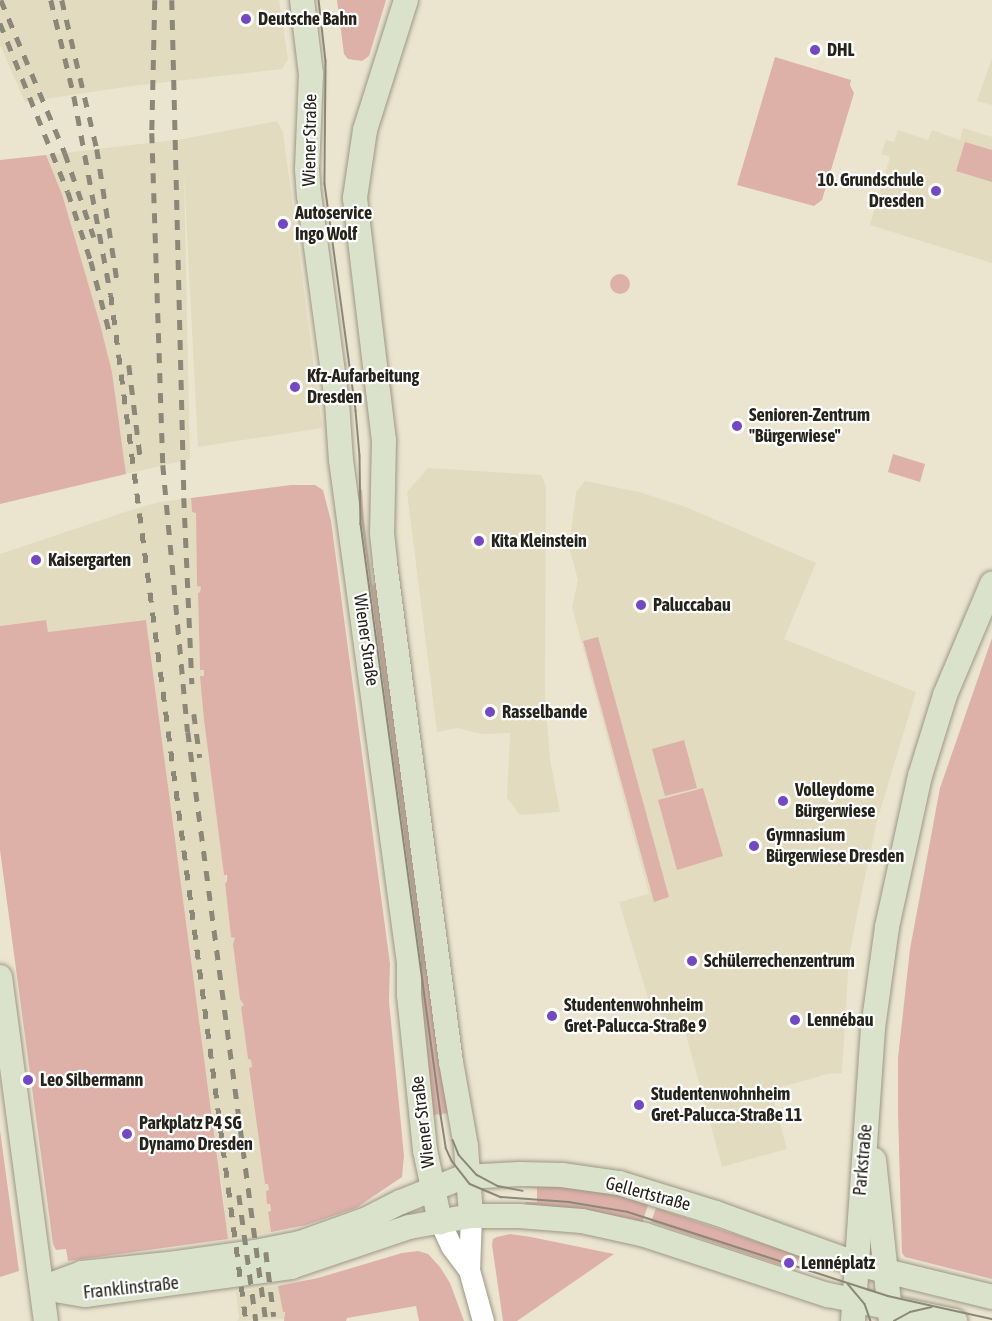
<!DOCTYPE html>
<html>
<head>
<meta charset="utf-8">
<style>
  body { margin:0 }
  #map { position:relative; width:992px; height:1321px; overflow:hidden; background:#ebe5d0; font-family:"Asap Condensed",sans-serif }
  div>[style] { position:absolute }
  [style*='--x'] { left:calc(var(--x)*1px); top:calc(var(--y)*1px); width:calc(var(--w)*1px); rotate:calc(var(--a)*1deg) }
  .built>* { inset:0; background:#e3dbbf }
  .green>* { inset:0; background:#ddb1a8 }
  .round { border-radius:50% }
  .roads { filter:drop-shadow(0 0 2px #9d9784) drop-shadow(0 0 2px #9d9784) }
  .tertiary>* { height:21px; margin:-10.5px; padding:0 10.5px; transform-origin:10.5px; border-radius:10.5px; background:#fff }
  .secondary>* { height:24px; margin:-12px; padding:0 12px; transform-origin:12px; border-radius:12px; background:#dae2cc }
  .tram>* { height:1.5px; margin:-0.75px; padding:0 0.75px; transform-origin:0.75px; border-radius:0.75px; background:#8c8879 }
  .rail>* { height:4.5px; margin-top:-2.25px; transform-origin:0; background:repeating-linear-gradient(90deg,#8c8879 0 10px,transparent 0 20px) }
  .dots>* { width:16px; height:16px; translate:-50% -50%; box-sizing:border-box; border:3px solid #fff; border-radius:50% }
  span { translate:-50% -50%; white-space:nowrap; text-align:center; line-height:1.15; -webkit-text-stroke:4.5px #fff; paint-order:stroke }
  .poi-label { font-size:18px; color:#25231b; font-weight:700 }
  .left { translate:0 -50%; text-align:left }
  .right { translate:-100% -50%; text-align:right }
  .street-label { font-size:18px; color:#25231b }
</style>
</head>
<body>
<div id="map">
  <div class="built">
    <div style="clip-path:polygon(0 0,279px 0,288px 59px,282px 69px,132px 86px,25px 102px,0 45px)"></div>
    <div style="clip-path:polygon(992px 58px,992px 105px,977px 101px)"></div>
    <div style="clip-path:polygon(277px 121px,283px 132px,322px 428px,198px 447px,184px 174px,190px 459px,126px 474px,112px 372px,100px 324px,62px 194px,46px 155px,183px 139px)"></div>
    <div style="clip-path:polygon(963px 128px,992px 137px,992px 263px,870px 225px,890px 157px,881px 154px,886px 140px,894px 142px,898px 130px,928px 140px,932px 130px,960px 140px)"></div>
    <div style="clip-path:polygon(428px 468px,541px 475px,546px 486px,545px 696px,550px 759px,560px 812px,520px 815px,507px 798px,510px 733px,482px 734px,458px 728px,437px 732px,407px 492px)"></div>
    <div style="clip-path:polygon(585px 481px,639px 492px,686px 507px,816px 563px,784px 639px,916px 692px,877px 821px,858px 910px,849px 957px,842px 1073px,828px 1074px,771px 1090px,787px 1149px,722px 1167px,686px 1035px,651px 1008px,619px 902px,649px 894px,572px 607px,578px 580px,569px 547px,576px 492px)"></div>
    <div style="clip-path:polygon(191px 498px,192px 512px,196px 512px,197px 586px,201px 587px,200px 592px,198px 593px,200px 670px,204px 670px,204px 676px,201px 676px,204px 720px,224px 875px,226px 875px,227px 883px,225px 883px,231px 936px,235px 938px,244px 1006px,241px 1007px,248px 1059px,251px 1060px,252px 1067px,249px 1069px,265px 1183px,268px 1183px,269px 1190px,266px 1191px,271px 1212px,268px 1212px,271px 1232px,228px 1239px,222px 1211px,225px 1210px,221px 1177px,218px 1177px,219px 1169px,146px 620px,48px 632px,45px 620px,0 626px,0 554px,131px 510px,159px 502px)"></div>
    <div style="clip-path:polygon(278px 1286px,286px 1319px,237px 1321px,239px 1317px,236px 1292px)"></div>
  </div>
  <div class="green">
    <div style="clip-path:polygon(337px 0,386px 0,369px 56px,362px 61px,348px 59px,344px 54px)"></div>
    <div style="clip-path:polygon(775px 57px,851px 80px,850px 85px,854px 93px,822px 200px,814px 206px,737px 185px)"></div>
    <div style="clip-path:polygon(965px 142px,992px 150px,992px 182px,956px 171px)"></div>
    <div style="clip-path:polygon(46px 155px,62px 194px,100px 324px,112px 372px,126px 474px,0 504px,0 160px)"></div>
    <div class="round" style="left:610px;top:274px;width:20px;height:20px"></div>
    <div style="clip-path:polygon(893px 454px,925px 464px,920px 482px,888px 472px)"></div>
    <div style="clip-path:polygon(291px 485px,315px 485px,323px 490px,331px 521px,390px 964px,389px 1001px,404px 1156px,402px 1177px,356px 1208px,306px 1225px,271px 1232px,268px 1212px,271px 1211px,270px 1204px,267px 1204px,266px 1191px,269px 1190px,268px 1184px,265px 1184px,249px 1068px,252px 1067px,251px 1060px,248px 1059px,241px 1007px,244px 1005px,240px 999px,233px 944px,235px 938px,231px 937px,225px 883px,227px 882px,227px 875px,224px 875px,204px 720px,200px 676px,204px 676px,204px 670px,200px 670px,198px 593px,200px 592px,201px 587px,197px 586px,196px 513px,192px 512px,191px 498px)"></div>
    <div style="clip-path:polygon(362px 490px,364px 523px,372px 585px,379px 584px,450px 1113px,432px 1115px,352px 492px)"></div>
    <div style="clip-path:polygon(46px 620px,48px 632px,146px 620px,228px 1239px,68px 1261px,66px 1249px,56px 1250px,53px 1244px,0 850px,0 626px)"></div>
    <div style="clip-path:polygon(598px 637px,669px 897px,654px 902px,583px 641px)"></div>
    <div style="clip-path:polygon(992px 638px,992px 1279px,905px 1257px,902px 1253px,898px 1113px,898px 1058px,910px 949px,940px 788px)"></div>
    <div style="clip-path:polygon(684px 740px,697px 788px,665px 796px,652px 749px)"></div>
    <div style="clip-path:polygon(703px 788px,723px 856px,677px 870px,658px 800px)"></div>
    <div style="clip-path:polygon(0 1130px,19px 1271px,0 1277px)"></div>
    <div style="clip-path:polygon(525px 1180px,650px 1199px,641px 1226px,525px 1208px,525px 1202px,537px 1202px,537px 1188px,525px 1187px)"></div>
    <div style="clip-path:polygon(656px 1208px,800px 1256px,795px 1270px,651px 1222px)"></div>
    <div style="clip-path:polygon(510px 1234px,531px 1237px,614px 1254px,517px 1321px,503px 1321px,492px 1245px,493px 1239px,497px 1237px)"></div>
    <div style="clip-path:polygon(418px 1251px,428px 1254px,440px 1267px,450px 1283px,464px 1321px,419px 1321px,416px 1306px,347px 1318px,346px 1321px,284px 1321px,285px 1312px,283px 1312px,278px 1286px,318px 1278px,402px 1253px)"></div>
  </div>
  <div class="roads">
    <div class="tertiary">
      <div style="--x:471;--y:1216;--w:54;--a:92.1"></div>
      <div style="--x:469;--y:1270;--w:53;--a:74.6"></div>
      <div style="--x:440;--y:1222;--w:26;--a:65"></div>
      <div style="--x:451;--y:1246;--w:30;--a:53"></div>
    </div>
    <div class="secondary">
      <div style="--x:302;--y:0;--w:75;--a:83.1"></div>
      <div style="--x:311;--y:74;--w:95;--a:92.4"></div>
      <div style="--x:307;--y:169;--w:26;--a:86"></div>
      <div style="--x:309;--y:195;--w:209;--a:82.3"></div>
      <div style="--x:337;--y:402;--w:58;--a:86.1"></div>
      <div style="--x:341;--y:460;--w:508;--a:82.3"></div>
      <div style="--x:409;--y:963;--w:32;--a:90"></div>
      <div style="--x:409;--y:995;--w:156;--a:84.1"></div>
      <div style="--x:425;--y:1150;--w:74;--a:78.2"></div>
      <div style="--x:406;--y:0;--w:136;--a:107.5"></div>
      <div style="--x:365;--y:130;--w:69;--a:98.4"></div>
      <div style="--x:355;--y:198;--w:244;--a:83.2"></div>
      <div style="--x:384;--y:440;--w:93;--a:91.2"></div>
      <div style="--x:382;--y:533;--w:30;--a:84"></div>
      <div style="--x:385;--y:563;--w:503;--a:82.47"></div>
      <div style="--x:451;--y:1062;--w:85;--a:79.9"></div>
      <div style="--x:466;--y:1146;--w:70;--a:85.9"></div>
      <div style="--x:0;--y:977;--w:347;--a:82.4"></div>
      <div style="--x:874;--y:1160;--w:162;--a:84"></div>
      <div style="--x:42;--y:1288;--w:43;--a:-20.6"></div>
      <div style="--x:82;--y:1273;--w:96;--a:-6"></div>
      <div style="--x:177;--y:1263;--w:79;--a:-8"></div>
      <div style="--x:255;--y:1252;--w:46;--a:-11.3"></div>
      <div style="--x:300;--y:1243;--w:71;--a:-19.7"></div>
      <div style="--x:367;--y:1219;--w:38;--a:-27"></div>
      <div style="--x:401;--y:1202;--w:67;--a:-22"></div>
      <div style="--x:463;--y:1177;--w:57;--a:-3"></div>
      <div style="--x:520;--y:1174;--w:42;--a:1.4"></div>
      <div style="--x:562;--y:1175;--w:58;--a:8"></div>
      <div style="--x:619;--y:1183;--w:102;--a:17.2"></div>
      <div style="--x:716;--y:1213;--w:150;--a:19.9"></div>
      <div style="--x:857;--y:1264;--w:139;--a:13.7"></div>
      <div style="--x:43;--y:1288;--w:43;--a:9.5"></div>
      <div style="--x:85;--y:1295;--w:208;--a:-7.7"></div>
      <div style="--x:291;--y:1267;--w:125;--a:-18.7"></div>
      <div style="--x:409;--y:1227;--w:63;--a:-10.1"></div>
      <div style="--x:471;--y:1216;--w:48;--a:0"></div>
      <div style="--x:519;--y:1216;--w:63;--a:4.5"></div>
      <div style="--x:582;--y:1221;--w:65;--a:12.5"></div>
      <div style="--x:645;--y:1235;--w:193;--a:18.2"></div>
      <div style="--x:828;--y:1295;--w:130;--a:11.6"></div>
      <div style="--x:853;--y:1321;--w:294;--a:-86.1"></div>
      <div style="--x:873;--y:1028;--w:102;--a:-82.1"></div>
      <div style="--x:887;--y:927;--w:155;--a:-77.7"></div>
      <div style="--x:920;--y:776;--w:85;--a:-72.8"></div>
      <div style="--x:945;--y:695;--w:121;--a:-67.1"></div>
    </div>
  </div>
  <div class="tram">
    <div style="--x:319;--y:0;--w:61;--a:83.5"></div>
    <div style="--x:326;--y:61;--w:123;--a:90.5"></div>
    <div style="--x:325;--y:184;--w:229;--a:82.2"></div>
    <div style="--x:356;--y:411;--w:45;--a:84.9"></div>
    <div style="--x:360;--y:456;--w:68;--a:89.2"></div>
    <div style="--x:361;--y:524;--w:596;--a:82.29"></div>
    <div style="--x:441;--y:1115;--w:33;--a:81"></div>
    <div style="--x:446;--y:1148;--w:14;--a:65"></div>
    <div style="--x:452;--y:1161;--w:29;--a:52"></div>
    <div style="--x:470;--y:1184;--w:34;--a:23"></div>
    <div style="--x:501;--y:1197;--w:68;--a:4.2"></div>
    <div style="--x:569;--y:1202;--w:60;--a:9.6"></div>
    <div style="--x:628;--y:1212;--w:273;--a:17.9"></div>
    <div style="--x:888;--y:1296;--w:107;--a:12.5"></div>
    <div style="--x:453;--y:1140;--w:16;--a:68"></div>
    <div style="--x:459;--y:1155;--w:27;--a:48"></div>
    <div style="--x:477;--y:1175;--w:24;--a:28"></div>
    <div style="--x:498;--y:1186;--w:25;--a:11"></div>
    <div style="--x:848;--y:1284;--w:26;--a:50"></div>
    <div style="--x:865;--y:1304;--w:18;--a:71"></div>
    <div style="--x:894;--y:1321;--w:18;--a:-29"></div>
    <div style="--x:910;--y:1312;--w:22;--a:-13"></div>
  </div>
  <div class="rail">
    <div style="--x:1;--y:0;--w:166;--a:67.3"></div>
    <div style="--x:65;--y:153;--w:89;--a:71"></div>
    <div style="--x:51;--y:0;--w:99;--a:76.5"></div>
    <div style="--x:74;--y:96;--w:202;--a:79.5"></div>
    <div style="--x:111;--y:295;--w:1035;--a:82.5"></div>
    <div style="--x:62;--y:0;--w:153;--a:76.8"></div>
    <div style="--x:97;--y:149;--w:132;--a:81.3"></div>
    <div style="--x:155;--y:0;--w:133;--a:91.3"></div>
    <div style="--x:152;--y:133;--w:332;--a:88.1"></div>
    <div style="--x:163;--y:465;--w:268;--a:84.7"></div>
    <div style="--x:188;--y:732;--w:594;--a:82.46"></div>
    <div style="--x:172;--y:0;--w:498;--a:88.6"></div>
    <div style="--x:184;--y:498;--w:186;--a:87.5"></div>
    <div style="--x:0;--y:23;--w:182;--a:68.1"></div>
    <div style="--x:68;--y:192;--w:73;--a:71.6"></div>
    <div style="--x:91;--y:261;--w:71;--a:75.4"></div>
    <div style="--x:129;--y:365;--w:91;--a:83"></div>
    <div style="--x:194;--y:714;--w:44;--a:82.2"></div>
    <div style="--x:239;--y:1195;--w:127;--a:82.3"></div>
    <div style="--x:266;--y:1252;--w:65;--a:83"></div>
  </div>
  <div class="dots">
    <div style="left:246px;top:19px;background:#7448c0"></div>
    <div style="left:815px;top:50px;background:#7448c0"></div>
    <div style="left:936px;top:191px;background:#7448c0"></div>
    <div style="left:283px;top:224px;background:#7448c0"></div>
    <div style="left:295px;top:387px;background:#7448c0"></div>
    <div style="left:737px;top:426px;background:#7448c0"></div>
    <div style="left:479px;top:541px;background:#7448c0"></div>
    <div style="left:36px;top:560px;background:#7448c0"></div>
    <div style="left:641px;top:605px;background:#7448c0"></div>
    <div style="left:490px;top:712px;background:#7448c0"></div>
    <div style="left:783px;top:801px;background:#7448c0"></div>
    <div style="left:754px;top:846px;background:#7448c0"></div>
    <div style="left:692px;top:961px;background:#7448c0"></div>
    <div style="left:552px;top:1016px;background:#7448c0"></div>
    <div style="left:795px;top:1020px;background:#7448c0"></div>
    <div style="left:28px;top:1080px;background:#7448c0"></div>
    <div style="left:639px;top:1105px;background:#7448c0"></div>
    <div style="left:127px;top:1134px;background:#7448c0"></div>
    <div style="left:789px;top:1263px;background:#7448c0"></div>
  </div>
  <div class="poi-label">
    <span class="left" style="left:258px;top:19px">Deutsche Bahn</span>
    <span class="left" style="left:827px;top:50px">DHL</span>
    <span class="right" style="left:924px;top:191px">10. Grundschule<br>Dresden</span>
    <span class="left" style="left:295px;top:224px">Autoservice<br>Ingo Wolf</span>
    <span class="left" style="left:307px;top:387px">Kfz-Aufarbeitung<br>Dresden</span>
    <span class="left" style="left:749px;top:426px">Senioren-Zentrum<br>"Bürgerwiese"</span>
    <span class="left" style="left:491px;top:541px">Kita Kleinstein</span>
    <span class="left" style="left:48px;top:560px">Kaisergarten</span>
    <span class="left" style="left:653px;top:605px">Paluccabau</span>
    <span class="left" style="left:502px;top:712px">Rasselbande</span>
    <span class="left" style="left:795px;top:801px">Volleydome<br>Bürgerwiese</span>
    <span class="left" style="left:766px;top:846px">Gymnasium<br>Bürgerwiese Dresden</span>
    <span class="left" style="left:704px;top:961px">Schülerrechenzentrum</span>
    <span class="left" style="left:564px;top:1016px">Studentenwohnheim<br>Gret-Palucca-Straße 9</span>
    <span class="left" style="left:807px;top:1020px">Lennébau</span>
    <span class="left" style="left:40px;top:1080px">Leo Silbermann</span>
    <span class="left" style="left:651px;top:1105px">Studentenwohnheim<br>Gret-Palucca-Straße 11</span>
    <span class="left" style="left:139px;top:1134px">Parkplatz P4 SG<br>Dynamo Dresden</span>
    <span class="left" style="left:801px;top:1263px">Lennéplatz</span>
  </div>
  <div class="street-label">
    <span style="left:310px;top:140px;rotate:-89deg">Wiener Straße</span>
    <span style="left:366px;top:640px;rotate:82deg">Wiener Straße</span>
    <span style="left:423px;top:1122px;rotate:-97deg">Wiener Straße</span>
    <span style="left:863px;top:1160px;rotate:-85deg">Parkstraße</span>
    <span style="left:648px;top:1194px;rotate:15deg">Gellertstraße</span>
    <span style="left:131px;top:1288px;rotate:-6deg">Franklinstraße</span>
  </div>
</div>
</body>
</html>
